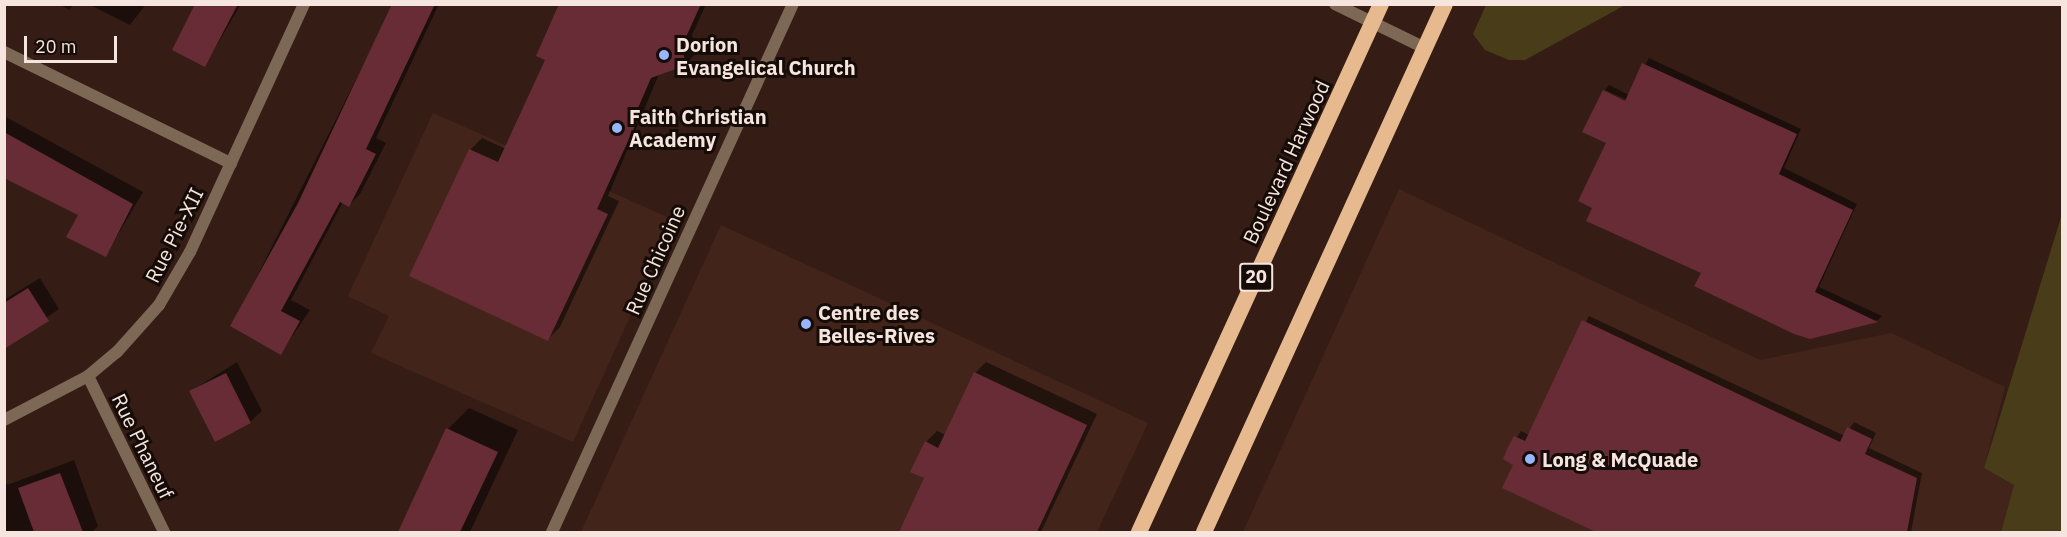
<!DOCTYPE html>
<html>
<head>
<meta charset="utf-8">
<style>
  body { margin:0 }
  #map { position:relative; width:2067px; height:537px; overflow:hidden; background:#351d16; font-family:"IBM Plex Sans",sans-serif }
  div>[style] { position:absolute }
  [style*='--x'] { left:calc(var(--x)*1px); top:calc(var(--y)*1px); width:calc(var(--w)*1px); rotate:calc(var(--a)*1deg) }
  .built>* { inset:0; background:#43241a }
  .green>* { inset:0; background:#493d19 }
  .shadow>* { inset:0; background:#0007 }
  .building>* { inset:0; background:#672c35 }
  .minor>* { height:12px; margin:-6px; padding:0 6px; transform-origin:6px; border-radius:6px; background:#7c6855 }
  .tertiary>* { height:12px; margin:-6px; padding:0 6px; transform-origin:6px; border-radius:6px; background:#7c6855 }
  .trunk>* { height:16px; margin:-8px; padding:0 8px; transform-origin:8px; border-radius:8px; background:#e6ba8e }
  .dots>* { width:16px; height:16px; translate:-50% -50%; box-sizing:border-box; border:3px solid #150b07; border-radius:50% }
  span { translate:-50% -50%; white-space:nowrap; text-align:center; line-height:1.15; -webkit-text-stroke:6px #150b07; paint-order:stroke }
  .shield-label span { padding:2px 4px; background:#150b07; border:2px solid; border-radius:4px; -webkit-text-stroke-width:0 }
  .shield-label { font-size:18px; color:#f6e5df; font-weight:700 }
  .poi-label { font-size:20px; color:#f6e5df; font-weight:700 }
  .left { translate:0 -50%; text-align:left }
  .street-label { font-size:20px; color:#f6e5df }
  .frame { position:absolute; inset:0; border:6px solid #f6e5df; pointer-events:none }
  .scale { position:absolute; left:24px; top:36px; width:93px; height:27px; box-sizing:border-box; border:3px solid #f6e5df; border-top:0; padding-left:8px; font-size:18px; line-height:21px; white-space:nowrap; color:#f6e5df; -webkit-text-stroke:4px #150b07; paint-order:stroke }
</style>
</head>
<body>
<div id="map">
  <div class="built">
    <div style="clip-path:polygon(433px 113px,674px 220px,573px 442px,371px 353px,389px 316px,348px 296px)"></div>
    <div style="clip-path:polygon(1399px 189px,1760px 360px,1891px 333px,2005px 387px,1984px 468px,2014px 485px,2001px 532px,1243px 532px)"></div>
    <div style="clip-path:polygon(721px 225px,1148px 423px,1097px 532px,581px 532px)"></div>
  </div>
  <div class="green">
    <div style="clip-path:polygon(1486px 5px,1486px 4px,1625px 5px,1525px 60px,1509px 60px,1485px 50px,1473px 34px)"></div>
    <div style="clip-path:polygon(2062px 214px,2062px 532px,2001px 532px,2014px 485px,1984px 468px)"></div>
  </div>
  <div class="shadow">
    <div style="clip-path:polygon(59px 4px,74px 4px,69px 10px)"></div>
    <div style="clip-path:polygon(88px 4px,146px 4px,130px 25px)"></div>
    <div style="clip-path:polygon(197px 4px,241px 4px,205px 65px)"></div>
    <div style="clip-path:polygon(394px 4px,439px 4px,376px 138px,386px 143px,360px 194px,349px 205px,343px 202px,291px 300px,310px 310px,281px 353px,232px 326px)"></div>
    <div style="clip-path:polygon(561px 4px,706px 4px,692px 35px,698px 51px,686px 64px,659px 74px,608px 196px,619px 201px,560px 327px,548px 339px,470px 150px,482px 138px,506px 149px,546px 60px)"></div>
    <div style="clip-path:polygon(1649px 58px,1801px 129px,1784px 168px,1857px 204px,1819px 287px,1882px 316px,1878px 320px,1810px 337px,1702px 272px,1632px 102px,1605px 90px,1609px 85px,1629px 95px)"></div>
    <div style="clip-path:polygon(4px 116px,143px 192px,106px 255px,80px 214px,4px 171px)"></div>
    <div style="clip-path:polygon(40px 278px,59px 309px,4px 347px,4px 300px)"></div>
    <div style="clip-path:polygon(1589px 316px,1845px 436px,1854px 422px,1876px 433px,1869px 448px,1922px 473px,1911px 532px,1600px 532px,1504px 487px,1515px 464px,1509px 449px,1521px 431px,1529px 435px)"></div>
    <div style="clip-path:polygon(237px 362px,262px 411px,250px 422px,191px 391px)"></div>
    <div style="clip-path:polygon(986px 362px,1097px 414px,1041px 532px,901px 532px,926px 478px,926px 442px,937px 431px,946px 435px,975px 373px)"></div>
    <div style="clip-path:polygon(469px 408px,518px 430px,470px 532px,399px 532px,448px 429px)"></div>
    <div style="clip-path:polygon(74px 460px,98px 526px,92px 532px,4px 532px,4px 475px,7px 485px)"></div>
  </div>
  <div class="building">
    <div style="clip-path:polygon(195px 4px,238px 4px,205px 67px,172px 50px)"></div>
    <div style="clip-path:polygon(392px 4px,435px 4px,366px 149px,376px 154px,349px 207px,340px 202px,281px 311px,300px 321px,281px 355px,230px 326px,298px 203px)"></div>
    <div style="clip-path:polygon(559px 4px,701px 4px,681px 48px,687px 65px,651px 78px,635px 115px,639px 117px,597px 209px,608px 214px,548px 341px,409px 276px,469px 149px,498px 162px,545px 60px,536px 56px)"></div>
    <div style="clip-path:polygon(1642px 63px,1797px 134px,1779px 174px,1853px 210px,1815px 292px,1878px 322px,1810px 339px,1794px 334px,1694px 286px,1701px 273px,1586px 221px,1592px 208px,1578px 201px,1606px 143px,1582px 132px,1603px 90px,1625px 101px)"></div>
    <div style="clip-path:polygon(4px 132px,133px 204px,106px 257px,66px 237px,78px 215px,4px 178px)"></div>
    <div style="clip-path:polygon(28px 288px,49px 321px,4px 349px,4px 303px)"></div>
    <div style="clip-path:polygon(1582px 320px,1840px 442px,1847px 427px,1872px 439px,1865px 454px,1917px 478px,1907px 532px,1596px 532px,1502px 488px,1513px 465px,1503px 459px,1507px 449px,1514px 436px,1525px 441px)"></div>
    <div style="clip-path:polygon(974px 372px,1087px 425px,1037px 532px,899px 532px,924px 478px,910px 472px,925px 441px,938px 448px)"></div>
    <div style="clip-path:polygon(226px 373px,251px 423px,215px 442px,189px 391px)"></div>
    <div style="clip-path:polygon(446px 428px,498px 452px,460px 532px,398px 532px)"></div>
    <div style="clip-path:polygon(60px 473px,83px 532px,34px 532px,18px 488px)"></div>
  </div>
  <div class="minor">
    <div style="--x:4;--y:52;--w:253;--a:26.1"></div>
    <div style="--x:88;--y:376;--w:174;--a:64"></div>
    <div style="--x:4;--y:420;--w:95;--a:-27.6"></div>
    <div style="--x:88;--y:376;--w:38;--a:-40"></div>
    <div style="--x:117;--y:352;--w:63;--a:-48.2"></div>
    <div style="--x:159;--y:305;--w:61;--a:-59.7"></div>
    <div style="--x:190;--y:252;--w:273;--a:-65.3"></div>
  </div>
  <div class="tertiary">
    <div style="--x:1335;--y:4;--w:100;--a:26.1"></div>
    <div style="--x:552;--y:532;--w:580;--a:-65.47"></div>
  </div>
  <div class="trunk">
    <div style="--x:1139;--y:532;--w:581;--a:-65.38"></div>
    <div style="--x:1204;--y:532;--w:580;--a:-65.47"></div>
  </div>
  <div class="dots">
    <div style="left:664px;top:55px;background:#98b6fd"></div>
    <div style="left:617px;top:128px;background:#98b6fd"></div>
    <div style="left:806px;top:324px;background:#98b6fd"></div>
    <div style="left:1530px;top:459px;background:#98b6fd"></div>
  </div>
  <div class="shield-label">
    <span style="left:1256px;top:277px">20</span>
  </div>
  <div class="poi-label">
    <span class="left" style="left:676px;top:56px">Dorion<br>Evangelical Church</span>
    <span class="left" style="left:629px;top:128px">Faith Christian<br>Academy</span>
    <span class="left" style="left:818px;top:324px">Centre des<br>Belles-Rives</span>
    <span class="left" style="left:1542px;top:459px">Long &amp; McQuade</span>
  </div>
  <div class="street-label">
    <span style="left:1286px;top:162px;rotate:-65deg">Boulevard Harwood</span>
    <span style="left:174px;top:235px;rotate:-63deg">Rue Pie-XII</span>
    <span style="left:655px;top:260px;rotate:-66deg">Rue Chicoine</span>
    <span style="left:143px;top:446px;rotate:64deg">Rue Phaneuf</span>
  </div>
  <div class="frame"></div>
  <div class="scale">20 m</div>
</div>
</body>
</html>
